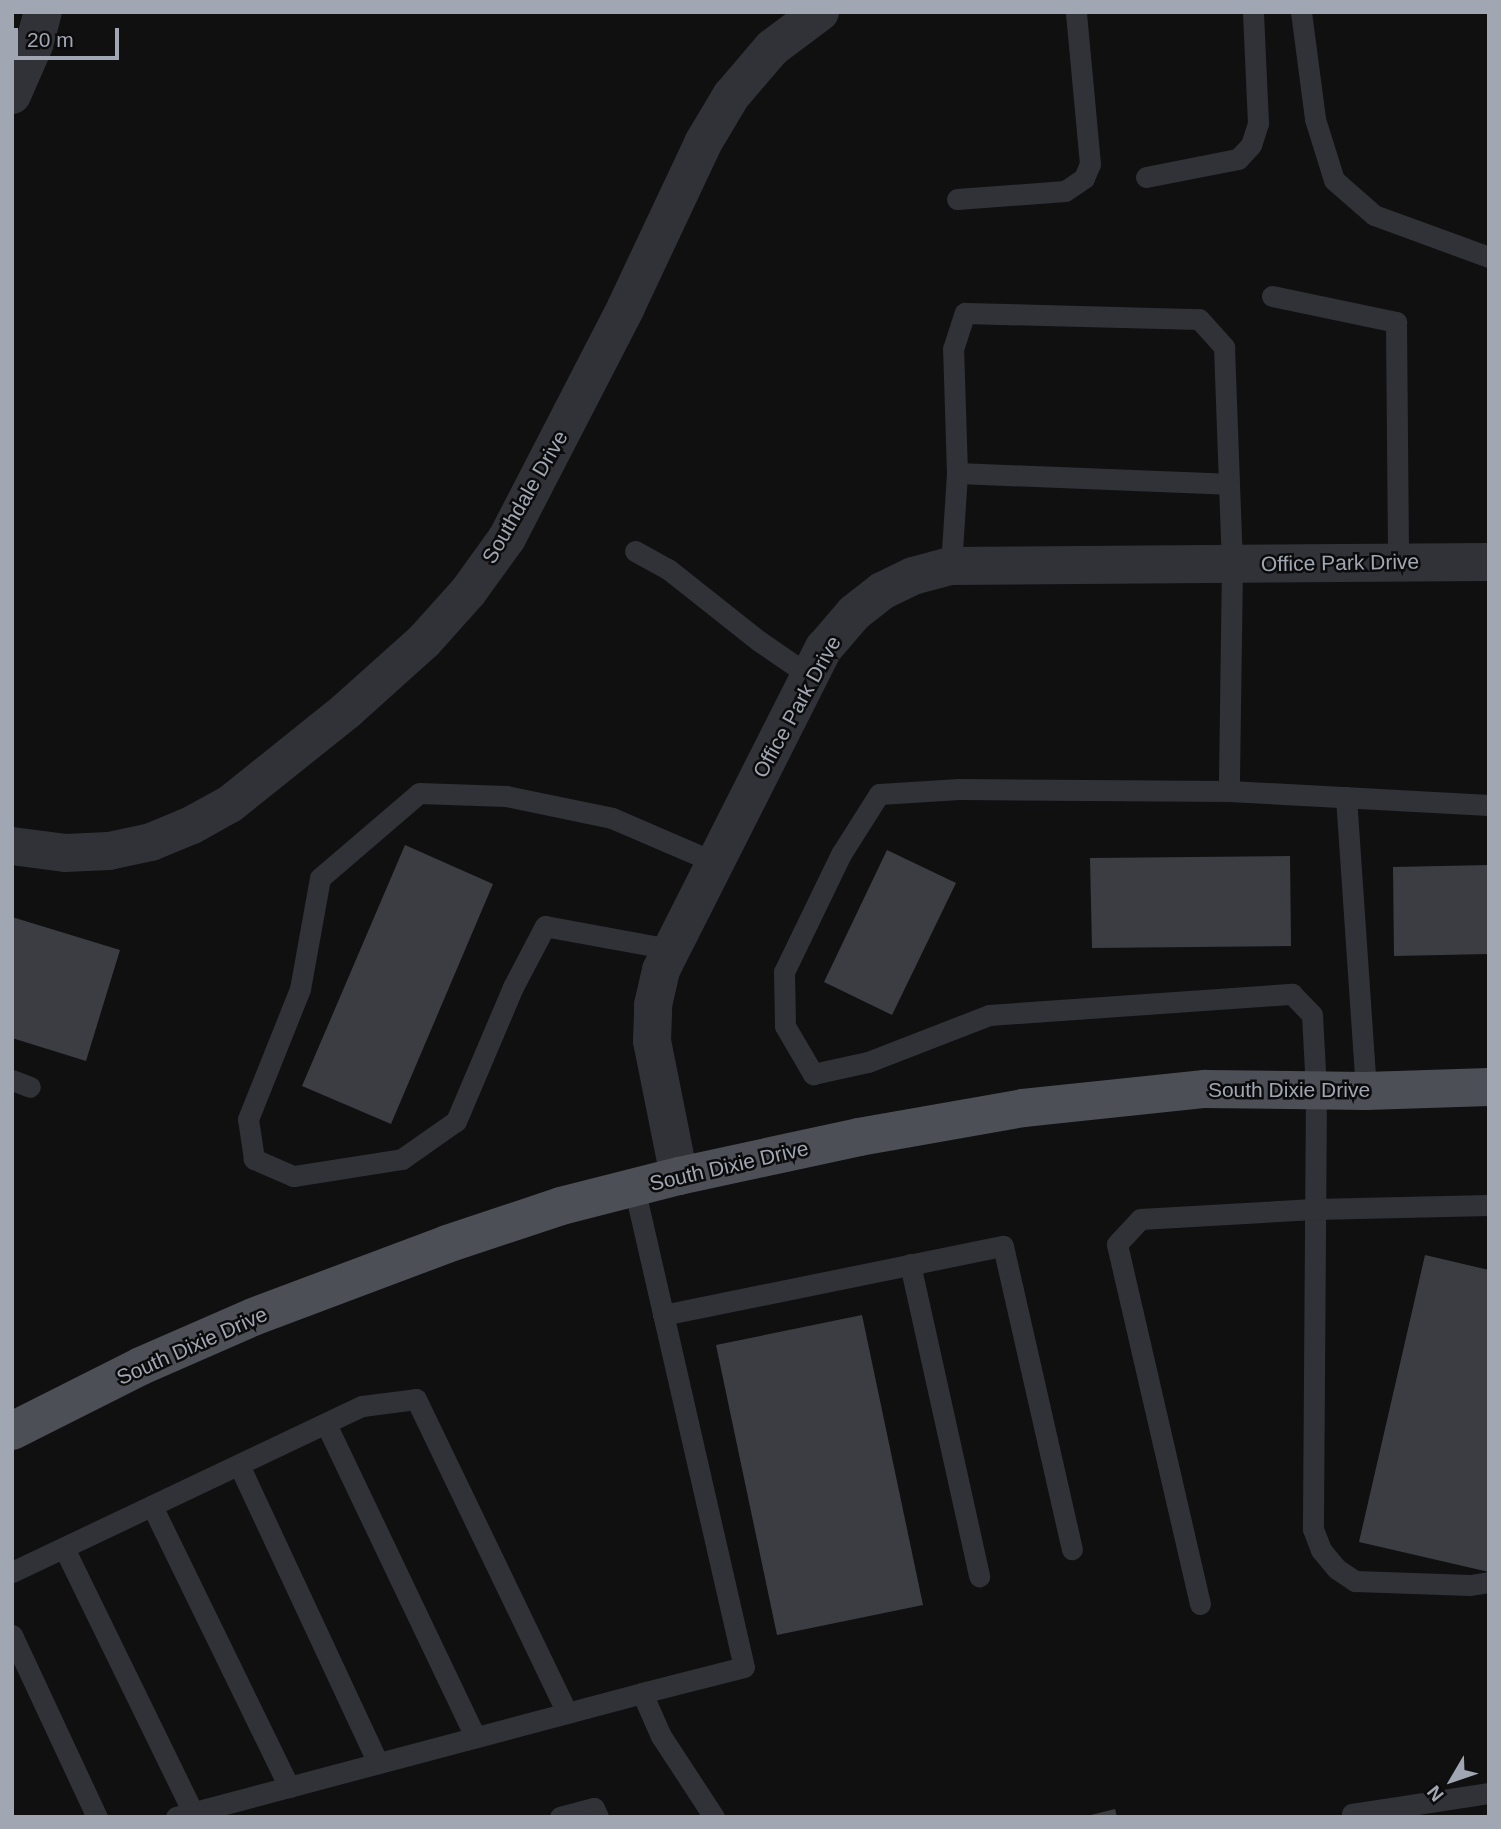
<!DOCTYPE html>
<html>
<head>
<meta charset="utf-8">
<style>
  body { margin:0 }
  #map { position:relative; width:1501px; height:1829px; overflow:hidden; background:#101011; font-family:Arial,sans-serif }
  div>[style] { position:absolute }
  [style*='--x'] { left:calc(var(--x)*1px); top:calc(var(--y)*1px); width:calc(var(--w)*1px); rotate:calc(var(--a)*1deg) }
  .building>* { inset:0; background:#3c3d42 }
  .service>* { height:21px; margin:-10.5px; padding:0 10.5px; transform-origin:10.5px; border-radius:10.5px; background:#313237 }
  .minor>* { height:38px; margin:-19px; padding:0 19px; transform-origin:19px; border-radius:19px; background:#313237 }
  .primary>* { height:38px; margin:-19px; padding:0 19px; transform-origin:19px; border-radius:19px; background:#4d4f56 }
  span { translate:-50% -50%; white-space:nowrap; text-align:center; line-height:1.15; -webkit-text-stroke:5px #0b0b0c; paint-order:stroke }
  .street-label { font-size:21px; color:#a0a7b3 }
  .frame { position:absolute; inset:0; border:14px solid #a0a7b3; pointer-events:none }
  .north { position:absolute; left:1417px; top:1745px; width:70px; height:70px; -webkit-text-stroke:5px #0b0b0c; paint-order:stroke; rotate:231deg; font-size:19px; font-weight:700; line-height:28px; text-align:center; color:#a0a7b3 }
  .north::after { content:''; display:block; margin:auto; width:24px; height:32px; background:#a0a7b3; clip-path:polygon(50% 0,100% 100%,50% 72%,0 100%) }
  .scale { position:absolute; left:14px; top:28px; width:105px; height:32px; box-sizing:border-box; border:4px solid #a0a7b3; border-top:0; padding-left:9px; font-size:21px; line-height:24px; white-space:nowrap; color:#a0a7b3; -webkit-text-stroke:5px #0b0b0c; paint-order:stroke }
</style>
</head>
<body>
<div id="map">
  <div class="building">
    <div style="clip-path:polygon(405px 845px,493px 884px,391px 1124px,302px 1086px)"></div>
    <div style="clip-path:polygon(887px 850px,956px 883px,892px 1015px,824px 982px)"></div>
    <div style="clip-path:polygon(1290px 856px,1291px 946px,1092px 948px,1090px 858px)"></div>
    <div style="clip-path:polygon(1489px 865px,1489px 954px,1394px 956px,1393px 867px)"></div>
    <div style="clip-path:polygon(12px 917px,120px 950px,86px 1061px,12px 1038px)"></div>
    <div style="clip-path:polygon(1425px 1255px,1489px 1270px,1489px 1572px,1359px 1542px)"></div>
    <div style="clip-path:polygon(862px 1315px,923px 1605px,777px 1635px,716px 1345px)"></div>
    <div style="clip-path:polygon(1115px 1809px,1117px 1817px,1087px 1817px,1087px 1816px)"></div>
  </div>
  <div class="service">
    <div style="--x:1301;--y:12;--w:108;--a:82.5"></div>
    <div style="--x:1315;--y:119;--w:64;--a:72.7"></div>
    <div style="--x:1334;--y:180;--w:53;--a:41.2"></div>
    <div style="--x:1374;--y:215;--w:122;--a:20.1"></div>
    <div style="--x:1146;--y:177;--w:94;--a:-11.1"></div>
    <div style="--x:1238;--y:159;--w:19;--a:-47"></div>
    <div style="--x:1251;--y:145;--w:23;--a:-72"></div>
    <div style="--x:1258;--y:123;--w:111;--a:-92.6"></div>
    <div style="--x:957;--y:199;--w:108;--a:-4.2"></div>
    <div style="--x:1065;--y:191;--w:23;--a:-34"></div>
    <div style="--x:1084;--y:178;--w:15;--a:-67"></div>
    <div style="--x:1090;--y:164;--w:153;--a:-95.3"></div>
    <div style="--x:1272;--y:296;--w:127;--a:11.8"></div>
    <div style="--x:1396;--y:322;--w:241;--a:89.5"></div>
    <div style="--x:957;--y:473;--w:270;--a:2.3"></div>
    <div style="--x:635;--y:551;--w:38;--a:29"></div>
    <div style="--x:668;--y:569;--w:116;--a:38.4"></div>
    <div style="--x:759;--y:641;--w:62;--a:34.5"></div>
    <div style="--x:951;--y:566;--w:93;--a:-86.3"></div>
    <div style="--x:957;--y:473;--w:124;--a:-91.8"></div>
    <div style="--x:953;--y:349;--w:38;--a:-72"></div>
    <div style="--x:965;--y:313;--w:234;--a:1.5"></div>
    <div style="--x:1199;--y:319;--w:38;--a:48"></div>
    <div style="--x:1224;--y:347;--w:217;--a:87.9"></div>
    <div style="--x:1232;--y:564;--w:227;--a:90.8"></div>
    <div style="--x:1346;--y:797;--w:295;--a:86.1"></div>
    <div style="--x:1489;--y:805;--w:260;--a:-176.9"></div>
    <div style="--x:1229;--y:791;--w:270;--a:-179.6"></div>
    <div style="--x:959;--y:789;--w:80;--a:176.4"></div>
    <div style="--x:879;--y:794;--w:71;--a:122.3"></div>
    <div style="--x:841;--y:854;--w:131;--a:115.8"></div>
    <div style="--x:784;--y:972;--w:54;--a:88.9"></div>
    <div style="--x:785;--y:1026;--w:56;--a:59.7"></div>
    <div style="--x:813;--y:1074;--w:56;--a:-12.3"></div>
    <div style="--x:868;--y:1062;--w:130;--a:-21.2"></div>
    <div style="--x:989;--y:1015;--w:304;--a:-4"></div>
    <div style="--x:1292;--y:994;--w:29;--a:46"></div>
    <div style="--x:1312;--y:1015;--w:75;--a:86.9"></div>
    <div style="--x:1316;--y:1090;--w:439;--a:90.4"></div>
    <div style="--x:1313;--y:1529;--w:22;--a:69"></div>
    <div style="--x:1321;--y:1550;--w:25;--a:50"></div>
    <div style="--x:1337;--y:1569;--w:22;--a:34"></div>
    <div style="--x:1355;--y:1581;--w:115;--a:2"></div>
    <div style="--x:1470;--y:1585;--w:19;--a:-9"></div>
    <div style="--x:670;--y:949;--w:127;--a:-169.6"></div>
    <div style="--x:545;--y:926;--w:69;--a:117.7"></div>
    <div style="--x:513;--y:987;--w:146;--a:113"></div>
    <div style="--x:456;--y:1121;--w:66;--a:144.9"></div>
    <div style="--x:402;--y:1159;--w:110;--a:171.1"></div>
    <div style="--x:293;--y:1176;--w:43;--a:-156.4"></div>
    <div style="--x:254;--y:1159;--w:40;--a:-98.5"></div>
    <div style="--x:248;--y:1119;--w:140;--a:-68.2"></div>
    <div style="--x:300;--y:989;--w:113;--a:-79.8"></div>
    <div style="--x:320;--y:878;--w:130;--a:-40.6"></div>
    <div style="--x:419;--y:793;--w:87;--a:2"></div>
    <div style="--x:506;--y:796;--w:108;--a:11.7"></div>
    <div style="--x:612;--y:818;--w:111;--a:23.3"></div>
    <div style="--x:12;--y:1080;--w:19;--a:21"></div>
    <div style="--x:634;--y:1187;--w:492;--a:77.1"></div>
    <div style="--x:744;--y:1667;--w:105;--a:165.7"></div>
    <div style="--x:910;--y:1264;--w:320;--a:77.5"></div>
    <div style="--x:663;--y:1315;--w:347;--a:-11.5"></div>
    <div style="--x:1003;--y:1246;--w:311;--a:77.2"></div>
    <div style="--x:326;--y:1424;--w:347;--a:64.5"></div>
    <div style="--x:239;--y:1465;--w:329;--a:65"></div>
    <div style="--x:152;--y:1506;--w:313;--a:64"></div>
    <div style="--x:64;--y:1548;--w:294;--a:64"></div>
    <div style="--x:12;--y:1572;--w:387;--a:-25.4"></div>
    <div style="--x:362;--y:1406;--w:54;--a:-7.4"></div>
    <div style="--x:416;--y:1399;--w:348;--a:64.3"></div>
    <div style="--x:1200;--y:1604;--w:369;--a:-103"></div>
    <div style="--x:1117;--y:1244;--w:34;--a:-47"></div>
    <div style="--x:1140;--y:1219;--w:174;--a:-3.3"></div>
    <div style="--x:1314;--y:1209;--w:175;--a:-1.3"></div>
    <div style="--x:12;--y:1635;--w:201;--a:65"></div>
    <div style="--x:176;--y:1817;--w:482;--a:-14.9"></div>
    <div style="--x:642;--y:1693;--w:47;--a:66.2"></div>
    <div style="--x:661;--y:1736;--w:97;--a:56.8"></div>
    <div style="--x:560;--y:1817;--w:35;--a:-15"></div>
    <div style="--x:594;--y:1808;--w:10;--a:66"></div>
    <div style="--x:1352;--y:1817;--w:3;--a:-90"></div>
    <div style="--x:1352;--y:1814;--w:139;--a:-8.7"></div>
  </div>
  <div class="minor">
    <div style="--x:12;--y:95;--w:55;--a:-66.3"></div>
    <div style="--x:34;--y:45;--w:34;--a:-75"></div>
    <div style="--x:12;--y:846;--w:53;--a:7.5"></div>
    <div style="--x:65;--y:853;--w:44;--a:-2.6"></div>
    <div style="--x:109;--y:851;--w:43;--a:-12.1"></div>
    <div style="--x:151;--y:842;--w:44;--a:-22.5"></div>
    <div style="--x:192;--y:825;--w:43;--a:-28.9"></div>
    <div style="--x:230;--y:804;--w:149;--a:-38.7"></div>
    <div style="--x:346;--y:711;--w:105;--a:-41.9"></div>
    <div style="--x:424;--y:641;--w:66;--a:-48.1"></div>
    <div style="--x:468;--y:592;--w:67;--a:-54.2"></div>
    <div style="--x:507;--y:538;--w:260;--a:-62.7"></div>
    <div style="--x:626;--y:307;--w:181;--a:-64.8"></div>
    <div style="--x:703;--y:143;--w:55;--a:-59.2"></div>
    <div style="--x:731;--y:96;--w:63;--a:-49.5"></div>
    <div style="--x:772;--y:48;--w:60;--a:-36.9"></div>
    <div style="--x:679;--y:1176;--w:138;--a:-101.3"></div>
    <div style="--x:652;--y:1041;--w:36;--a:-88"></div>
    <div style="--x:653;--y:1005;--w:36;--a:-77"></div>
    <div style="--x:661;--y:970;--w:361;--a:-63.2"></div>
    <div style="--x:824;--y:648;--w:46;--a:-49.4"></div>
    <div style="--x:854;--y:613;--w:36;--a:-38"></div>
    <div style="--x:882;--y:591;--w:34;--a:-26"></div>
    <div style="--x:913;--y:576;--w:39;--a:-15"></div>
    <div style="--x:951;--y:566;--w:538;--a:-0.43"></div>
  </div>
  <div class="primary">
    <div style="--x:12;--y:1431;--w:144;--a:-26.7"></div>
    <div style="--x:141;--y:1366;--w:122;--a:-23.6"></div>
    <div style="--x:253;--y:1317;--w:207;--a:-20.6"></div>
    <div style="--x:447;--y:1244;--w:120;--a:-18.4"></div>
    <div style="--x:561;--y:1206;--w:122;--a:-14.3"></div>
    <div style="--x:679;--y:1176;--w:184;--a:-12.2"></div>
    <div style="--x:859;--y:1137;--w:167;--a:-10"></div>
    <div style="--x:1023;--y:1108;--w:183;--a:-6"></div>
    <div style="--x:1205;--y:1089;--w:161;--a:0.7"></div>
    <div style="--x:1366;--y:1091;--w:123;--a:-1.9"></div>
  </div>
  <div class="street-label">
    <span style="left:525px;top:497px;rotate:-60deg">Southdale Drive</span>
    <span style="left:1340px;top:563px;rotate:-1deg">Office Park Drive</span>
    <span style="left:797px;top:707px;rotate:-61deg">Office Park Drive</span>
    <span style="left:1289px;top:1090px">South Dixie Drive</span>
    <span style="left:729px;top:1166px;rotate:-13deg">South Dixie Drive</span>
    <span style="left:192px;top:1346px;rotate:-24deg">South Dixie Drive</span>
  </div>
  <div class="frame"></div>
  <div class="north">N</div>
  <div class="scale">20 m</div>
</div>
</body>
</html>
